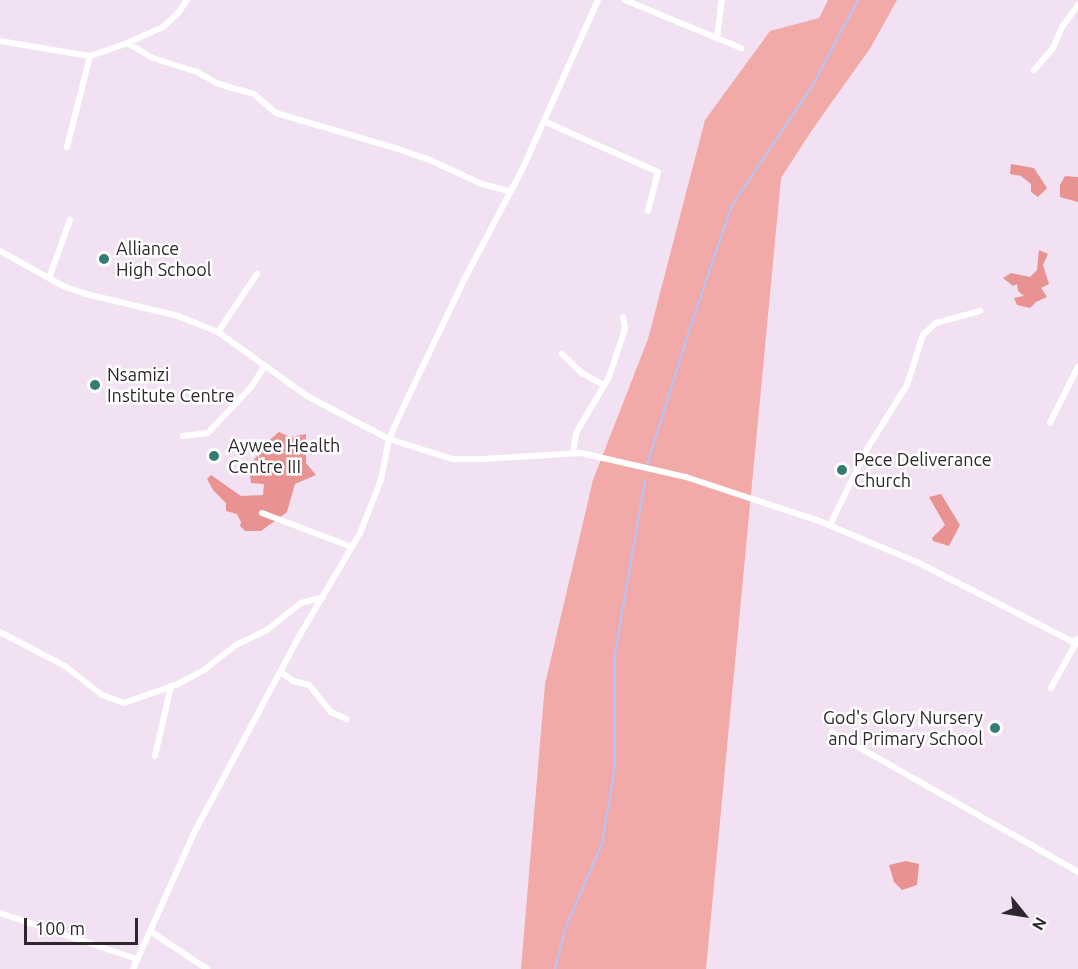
<!DOCTYPE html>
<html>
<head>
<meta charset="utf-8">
<style>
  body { margin:0 }
  #map { position:relative; width:1078px; height:969px; overflow:hidden; background:#f2e1f2; font-family:Ubuntu,sans-serif }
  div>[style] { position:absolute }
  [style*='--x'] { left:calc(var(--x)*1px); top:calc(var(--y)*1px); width:calc(var(--w)*1px); rotate:calc(var(--a)*1deg) }
  .green>* { inset:0; background:#f2aaa8 }
  .forest>* { inset:0; background:#e89392 }
  .stream>* { height:2px; margin:-1px; padding:0 1px; transform-origin:1px; border-radius:1px; background:#b2c6ff }
  .minor>* { height:6px; margin:-3px; padding:0 3px; transform-origin:3px; border-radius:3px; background:#fff }
  .dots>* { width:16px; height:16px; translate:-50% -50%; box-sizing:border-box; border:3px solid #fff; border-radius:50% }
  span { translate:-50% -50%; white-space:nowrap; text-align:center; line-height:1.15; -webkit-text-stroke:5px #fff; paint-order:stroke }
  .poi-label { font-size:18px; color:#2e282e }
  .left { translate:0 -50%; text-align:left }
  .right { translate:-100% -50%; text-align:right }
  .north { position:absolute; left:994px; top:885px; width:60px; height:60px; -webkit-text-stroke:4px #fff; paint-order:stroke; rotate:120deg; font-size:16px; font-weight:700; line-height:24px; text-align:center; color:#2e282e }
  .north::after { content:''; display:block; margin:auto; width:21px; height:27px; background:#2e282e; clip-path:polygon(50% 0,100% 100%,50% 72%,0 100%) }
  .scale { position:absolute; left:24px; top:918px; width:114px; height:27px; box-sizing:border-box; border:3px solid #2e282e; border-top:0; padding-left:8px; font-size:18px; line-height:21px; white-space:nowrap; color:#2e282e; -webkit-text-stroke:4px #fff; paint-order:stroke }
</style>
</head>
<body>
<div id="map">
  <div class="green">
    <div style="clip-path:polygon(828px 0,897px 0,871px 47px,812px 130px,781px 178px,706px 969px,521px 969px,545px 684px,593px 480px,648px 339px,705px 120px,770px 31px,819px 18px)"></div>
  </div>
  <div class="forest">
    <div style="clip-path:polygon(1011px 164px,1034px 168px,1047px 188px,1038px 197px,1031px 192px,1031px 184px,1021px 176px,1010px 174px)"></div>
    <div style="clip-path:polygon(1065px 176px,1078px 177px,1078px 202px,1060px 197px,1060px 185px)"></div>
    <div style="clip-path:polygon(1039px 250px,1048px 254px,1043px 265px,1049px 284px,1041px 288px,1047px 297px,1036px 302px,1030px 308px,1017px 305px,1014px 298px,1024px 296px,1018px 291px,1017px 284px,1013px 286px,1003px 278px,1011px 273px,1030px 277px,1037px 270px)"></div>
    <div style="clip-path:polygon(279px 432px,290px 437px,306px 434px,306px 463px,316px 475px,295px 484px,287px 512px,261px 531px,245px 531px,240px 526px,241px 522px,237px 514px,226px 511px,226px 503px,213px 490px,207px 479px,211px 475px,241px 496px,263px 495px,264px 484px,251px 483px,249px 467px,266px 443px)"></div>
    <div style="clip-path:polygon(941px 494px,960px 525px,949px 546px,933px 541px,932px 538px,945px 525px,929px 497px)"></div>
    <div style="clip-path:polygon(906px 861px,919px 864px,917px 885px,902px 890px,894px 882px,889px 865px)"></div>
  </div>
  <div class="stream">
    <div style="--x:647;--y:465;--w:140;--a:-72.6"></div>
    <div style="--x:689;--y:331;--w:133;--a:-71.2"></div>
    <div style="--x:732;--y:205;--w:141;--a:-56"></div>
    <div style="--x:811;--y:88;--w:100;--a:-61.9"></div>
    <div style="--x:555;--y:969;--w:44;--a:-75.7"></div>
    <div style="--x:566;--y:926;--w:90;--a:-66.3"></div>
    <div style="--x:602;--y:844;--w:79;--a:-80.5"></div>
    <div style="--x:615;--y:766;--w:113;--a:-90"></div>
    <div style="--x:615;--y:653;--w:175;--a:-80.1"></div>
  </div>
  <div class="minor">
    <div style="--x:625;--y:0;--w:126;--a:22.5"></div>
    <div style="--x:717;--y:38;--w:38;--a:-83"></div>
    <div style="--x:0;--y:41;--w:91;--a:9.5"></div>
    <div style="--x:90;--y:56;--w:39;--a:-19"></div>
    <div style="--x:127;--y:43;--w:30;--a:30"></div>
    <div style="--x:153;--y:58;--w:46;--a:17.7"></div>
    <div style="--x:197;--y:72;--w:25;--a:29"></div>
    <div style="--x:219;--y:84;--w:36;--a:16"></div>
    <div style="--x:254;--y:94;--w:29;--a:41"></div>
    <div style="--x:276;--y:113;--w:127;--a:16.4"></div>
    <div style="--x:398;--y:149;--w:34;--a:19"></div>
    <div style="--x:430;--y:160;--w:57;--a:24.8"></div>
    <div style="--x:482;--y:184;--w:30;--a:15"></div>
    <div style="--x:127;--y:43;--w:39;--a:-24"></div>
    <div style="--x:163;--y:27;--w:22;--a:-43"></div>
    <div style="--x:179;--y:12;--w:14;--a:-56"></div>
    <div style="--x:1034;--y:70;--w:29;--a:-49"></div>
    <div style="--x:1053;--y:48;--w:23;--a:-67"></div>
    <div style="--x:1062;--y:27;--w:27;--a:-54"></div>
    <div style="--x:546;--y:122;--w:123;--a:24.1"></div>
    <div style="--x:658;--y:172;--w:40;--a:104.4"></div>
    <div style="--x:67;--y:147;--w:94;--a:-75.8"></div>
    <div style="--x:0;--y:251;--w:74;--a:29"></div>
    <div style="--x:65;--y:287;--w:22;--a:18"></div>
    <div style="--x:86;--y:294;--w:95;--a:13.4"></div>
    <div style="--x:178;--y:316;--w:43;--a:21.8"></div>
    <div style="--x:218;--y:332;--w:110;--a:35.7"></div>
    <div style="--x:307;--y:396;--w:93;--a:27.7"></div>
    <div style="--x:389;--y:439;--w:67;--a:17.4"></div>
    <div style="--x:453;--y:459;--w:30;--a:0"></div>
    <div style="--x:483;--y:459;--w:98;--a:-3.5"></div>
    <div style="--x:581;--y:453;--w:108;--a:12.9"></div>
    <div style="--x:686;--y:477;--w:140;--a:18.3"></div>
    <div style="--x:819;--y:521;--w:106;--a:22.7"></div>
    <div style="--x:917;--y:562;--w:175;--a:27.1"></div>
    <div style="--x:1073;--y:642;--w:6;--a:-31"></div>
    <div style="--x:49;--y:278;--w:62;--a:-70.1"></div>
    <div style="--x:218;--y:332;--w:70;--a:-56.1"></div>
    <div style="--x:562;--y:354;--w:28;--a:44"></div>
    <div style="--x:582;--y:373;--w:25;--a:29"></div>
    <div style="--x:1050;--y:423;--w:63;--a:-63.4"></div>
    <div style="--x:183;--y:436;--w:25;--a:-7"></div>
    <div style="--x:208;--y:433;--w:64;--a:-46.9"></div>
    <div style="--x:252;--y:386;--w:22;--a:-58"></div>
    <div style="--x:573;--y:453;--w:20;--a:-81"></div>
    <div style="--x:576;--y:433;--w:65;--a:-59.5"></div>
    <div style="--x:609;--y:377;--w:51;--a:-71.6"></div>
    <div style="--x:625;--y:329;--w:12;--a:-99"></div>
    <div style="--x:262;--y:513;--w:96;--a:20.7"></div>
    <div style="--x:830;--y:525;--w:85;--a:-64"></div>
    <div style="--x:867;--y:449;--w:75;--a:-58"></div>
    <div style="--x:907;--y:385;--w:52;--a:-72.3"></div>
    <div style="--x:923;--y:335;--w:18;--a:-43"></div>
    <div style="--x:936;--y:323;--w:46;--a:-15.3"></div>
    <div style="--x:0;--y:632;--w:73;--a:27.6"></div>
    <div style="--x:65;--y:666;--w:47;--a:38.1"></div>
    <div style="--x:102;--y:695;--w:23;--a:20"></div>
    <div style="--x:124;--y:703;--w:57;--a:-19.4"></div>
    <div style="--x:178;--y:684;--w:30;--a:-28"></div>
    <div style="--x:204;--y:670;--w:41;--a:-38"></div>
    <div style="--x:236;--y:645;--w:34;--a:-26"></div>
    <div style="--x:267;--y:630;--w:43;--a:-38.5"></div>
    <div style="--x:301;--y:603;--w:23;--a:-15"></div>
    <div style="--x:281;--y:672;--w:15;--a:37"></div>
    <div style="--x:293;--y:681;--w:16;--a:14"></div>
    <div style="--x:309;--y:685;--w:35;--a:51"></div>
    <div style="--x:331;--y:712;--w:17;--a:24"></div>
    <div style="--x:1051;--y:688;--w:54;--a:-61"></div>
    <div style="--x:832;--y:732;--w:283;--a:29.6"></div>
    <div style="--x:155;--y:756;--w:72;--a:-77.1"></div>
    <div style="--x:0;--y:913;--w:145;--a:18.6"></div>
    <div style="--x:150;--y:931;--w:69;--a:33.7"></div>
    <div style="--x:133;--y:969;--w:149;--a:-65.8"></div>
    <div style="--x:194;--y:833;--w:219;--a:-61.9"></div>
    <div style="--x:297;--y:640;--w:124;--a:-59.5"></div>
    <div style="--x:360;--y:533;--w:57;--a:-68.4"></div>
    <div style="--x:381;--y:480;--w:42;--a:-79"></div>
    <div style="--x:389;--y:439;--w:32;--a:-66"></div>
    <div style="--x:402;--y:410;--w:146;--a:-64.5"></div>
    <div style="--x:465;--y:278;--w:122;--a:-62.2"></div>
    <div style="--x:522;--y:170;--w:186;--a:-65.9"></div>
  </div>
  <div class="dots">
    <div style="left:104px;top:259px;background:#357c75"></div>
    <div style="left:95px;top:385px;background:#357c75"></div>
    <div style="left:214px;top:456px;background:#357c75"></div>
    <div style="left:842px;top:470px;background:#357c75"></div>
    <div style="left:995px;top:728px;background:#357c75"></div>
  </div>
  <div class="poi-label">
    <span class="left" style="left:116px;top:259px">Alliance<br>High School</span>
    <span class="left" style="left:107px;top:385px">Nsamizi<br>Institute Centre</span>
    <span class="left" style="left:228px;top:456px">Aywee Health<br>Centre III</span>
    <span class="left" style="left:854px;top:470px">Pece Deliverance<br>Church</span>
    <span class="right" style="left:983px;top:728px">God's Glory Nursery<br>and Primary School</span>
  </div>
  <div class="north">N</div>
  <div class="scale">100 m</div>
</div>
</body>
</html>
